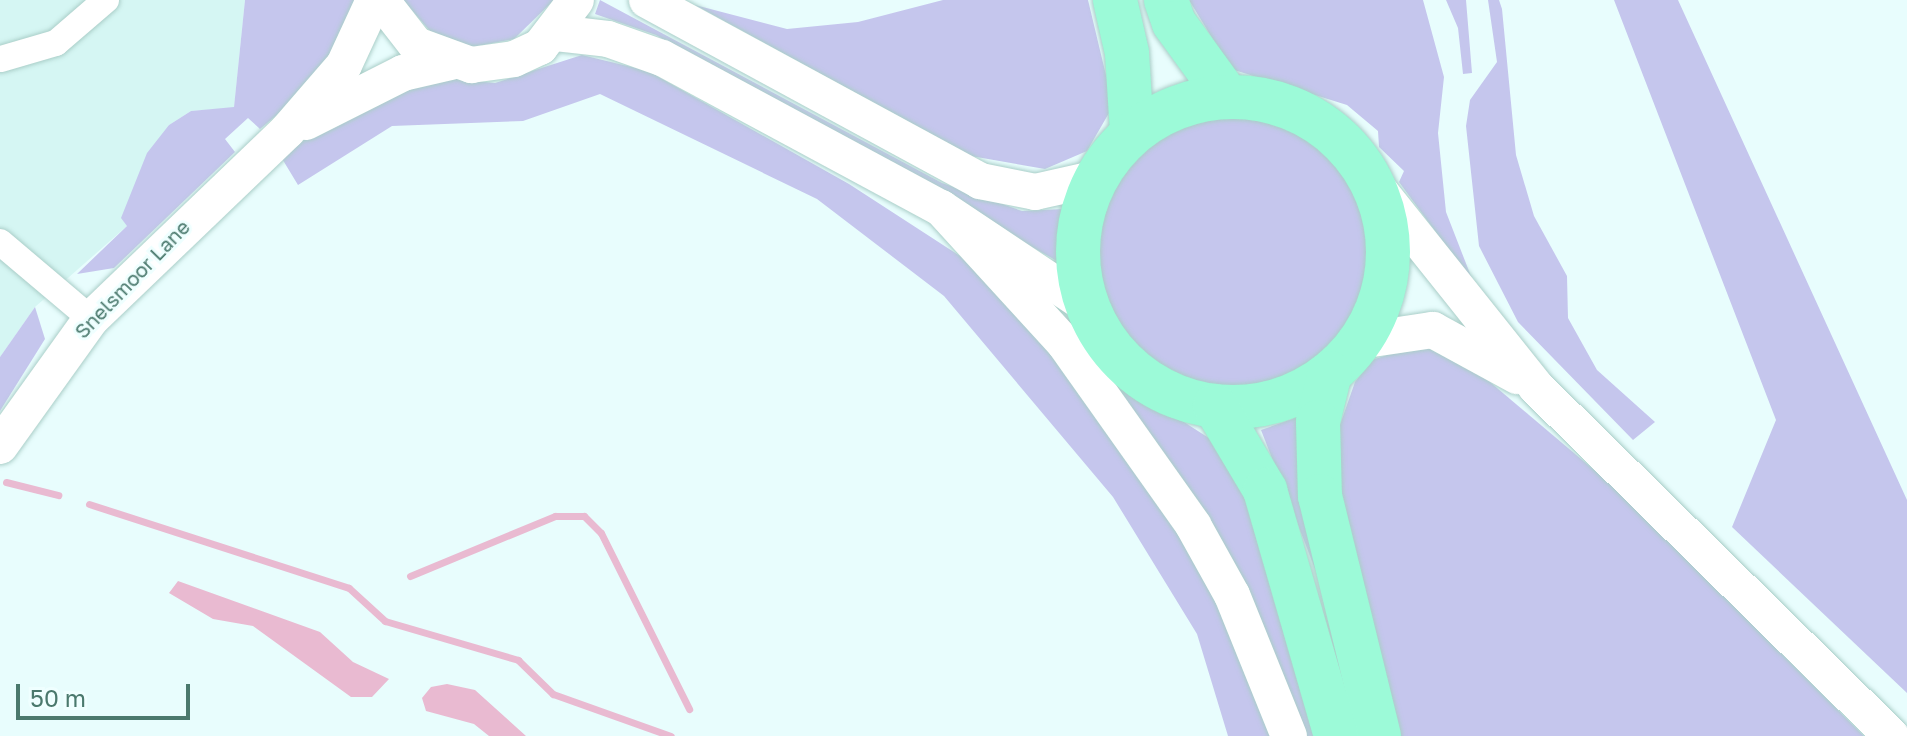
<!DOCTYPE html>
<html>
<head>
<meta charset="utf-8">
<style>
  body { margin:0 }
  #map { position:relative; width:1907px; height:736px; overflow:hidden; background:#e8fdfd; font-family:"Golos Text",sans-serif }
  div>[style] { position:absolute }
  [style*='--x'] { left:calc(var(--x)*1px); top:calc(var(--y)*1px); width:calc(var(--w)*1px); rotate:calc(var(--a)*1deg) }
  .residential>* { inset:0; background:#d5f6f3 }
  .green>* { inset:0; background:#c5c6ed }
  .round { border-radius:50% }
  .water>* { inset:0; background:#e9bad1 }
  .stream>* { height:7px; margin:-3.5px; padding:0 3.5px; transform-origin:3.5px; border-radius:3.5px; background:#e9bad1 }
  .roads { filter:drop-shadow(0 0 2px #aacec8) drop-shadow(0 0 2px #aacec8) }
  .street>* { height:26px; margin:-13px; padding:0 13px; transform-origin:13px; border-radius:13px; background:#fff }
  .secondary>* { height:36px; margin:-18px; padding:0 18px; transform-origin:18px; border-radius:18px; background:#fff }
  .highway>* { height:44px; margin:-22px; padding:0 22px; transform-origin:22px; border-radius:22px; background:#9cfad8 }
  .highway>.ring { margin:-22px; padding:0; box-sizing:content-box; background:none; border:44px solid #9cfad8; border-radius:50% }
  span { translate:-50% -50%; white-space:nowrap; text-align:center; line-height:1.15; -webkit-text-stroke:6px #efffff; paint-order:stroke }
  .street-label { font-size:20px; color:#4a796d }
  .scale { position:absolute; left:16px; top:684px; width:174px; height:36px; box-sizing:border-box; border:4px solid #4a796d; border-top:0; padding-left:10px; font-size:24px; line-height:28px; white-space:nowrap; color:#4a796d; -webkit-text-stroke:6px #efffff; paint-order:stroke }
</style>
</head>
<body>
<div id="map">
  <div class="residential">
    <div style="clip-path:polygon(0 0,245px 0,234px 108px,191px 111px,169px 125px,127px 226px,35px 307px,0 357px)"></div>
  </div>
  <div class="green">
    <div style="clip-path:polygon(245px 0,359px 0,350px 32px,296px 99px,260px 129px,248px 118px,225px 139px,235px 152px,114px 268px,77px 274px,127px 226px,121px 218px,147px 153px,169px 125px,191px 111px,234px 107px)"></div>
    <div style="clip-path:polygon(403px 0,554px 0,514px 39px,472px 47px,430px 31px)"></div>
    <div style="clip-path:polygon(600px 0,942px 183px,1022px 211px,1063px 209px,1057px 261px,656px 35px,595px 14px)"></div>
    <div style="clip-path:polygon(943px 0,1088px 0,1110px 92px,1109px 113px,1087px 151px,1045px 169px,971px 156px,695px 5px,787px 29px,858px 22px)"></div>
    <div style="clip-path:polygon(1189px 0,1423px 0,1444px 77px,1438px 133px,1446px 212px,1474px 284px,1399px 182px,1404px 171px,1379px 147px,1378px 131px,1347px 105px,1231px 69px)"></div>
    <div style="clip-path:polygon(1446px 0,1466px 0,1472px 73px,1463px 74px,1458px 28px)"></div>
    <div style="clip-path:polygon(1488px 0,1499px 0,1502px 9px,1516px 155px,1534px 216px,1567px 276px,1568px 318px,1597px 370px,1655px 422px,1633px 440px,1518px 322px,1479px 246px,1466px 126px,1470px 100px,1497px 62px)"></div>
    <div style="clip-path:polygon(1614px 0,1678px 0,1907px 500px,1907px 693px,1732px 527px,1776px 420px)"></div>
    <div style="clip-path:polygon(582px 55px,648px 71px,849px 184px,960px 256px,1009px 302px,1083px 392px,1209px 578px,1277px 736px,1228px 736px,1197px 634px,1113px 497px,944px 296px,817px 199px,600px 94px,523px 121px,392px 126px,298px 185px,278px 152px,333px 114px,444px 78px,495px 83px)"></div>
    <div class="round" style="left:1099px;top:118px;width:268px;height:268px"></div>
    <div style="clip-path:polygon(35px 307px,45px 339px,0 411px,0 357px)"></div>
    <div style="clip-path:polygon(1082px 344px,1108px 373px,1215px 442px,1236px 471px,1321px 736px,1303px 736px,1283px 682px)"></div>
    <div style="clip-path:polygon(1420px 344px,1484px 377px,1613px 486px,1864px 736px,1400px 736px,1343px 515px,1334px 442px,1355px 382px,1372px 360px)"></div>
    <div style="clip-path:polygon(1298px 417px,1321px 584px,1261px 430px)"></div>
  </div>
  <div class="water">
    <div style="clip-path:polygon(178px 581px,320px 632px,353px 662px,389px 679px,372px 697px,351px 697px,253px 626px,213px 619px,169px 593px)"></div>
    <div style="clip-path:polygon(447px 684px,475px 690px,526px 736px,489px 736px,474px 724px,426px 711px,422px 698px,431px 687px)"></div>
  </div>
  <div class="stream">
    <div style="--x:6;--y:482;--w:54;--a:14"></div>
    <div style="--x:89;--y:504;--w:273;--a:17.9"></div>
    <div style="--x:349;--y:588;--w:49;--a:42.5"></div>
    <div style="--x:385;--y:621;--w:139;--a:16.3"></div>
    <div style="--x:518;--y:660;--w:49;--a:44.2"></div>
    <div style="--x:553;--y:694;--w:125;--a:19.6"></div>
    <div style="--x:410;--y:576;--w:157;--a:-22.5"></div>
    <div style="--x:555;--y:516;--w:29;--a:0"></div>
    <div style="--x:584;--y:516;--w:24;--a:45"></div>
    <div style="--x:601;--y:533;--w:197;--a:63.4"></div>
  </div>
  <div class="roads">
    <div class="street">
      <div style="--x:1;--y:59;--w:57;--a:-16.2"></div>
      <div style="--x:56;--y:43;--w:66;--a:-40.7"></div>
      <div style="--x:0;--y:242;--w:119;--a:40.2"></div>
    </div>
    <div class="secondary">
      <div style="--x:381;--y:0;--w:57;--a:52.1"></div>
      <div style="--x:416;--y:45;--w:59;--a:20"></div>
      <div style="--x:471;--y:65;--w:43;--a:-7.9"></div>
      <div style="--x:514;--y:59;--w:29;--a:-25"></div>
      <div style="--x:540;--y:47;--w:59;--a:-52.5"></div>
      <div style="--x:647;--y:0;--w:379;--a:28.5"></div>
      <div style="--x:980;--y:181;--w:56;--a:11.3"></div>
      <div style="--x:1035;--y:192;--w:59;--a:-12.6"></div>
      <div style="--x:556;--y:33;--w:52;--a:6.6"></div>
      <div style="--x:608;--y:39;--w:57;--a:19.4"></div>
      <div style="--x:662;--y:58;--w:317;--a:28.3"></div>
      <div style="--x:941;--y:208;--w:177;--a:33.7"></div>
      <div style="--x:306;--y:122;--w:109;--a:-26.8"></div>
      <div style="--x:403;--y:73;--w:49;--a:-12.9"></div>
      <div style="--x:1375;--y:185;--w:258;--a:51.4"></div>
      <div style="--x:1536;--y:387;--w:498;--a:44.5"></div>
      <div style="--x:941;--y:208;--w:184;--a:47.6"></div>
      <div style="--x:1065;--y:344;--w:222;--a:54.7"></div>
      <div style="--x:1193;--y:525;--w:80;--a:60.9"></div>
      <div style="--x:1232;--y:595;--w:152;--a:68"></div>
      <div style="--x:1359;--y:341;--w:75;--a:-8.5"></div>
      <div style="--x:1433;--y:330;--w:96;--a:28.7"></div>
      <div style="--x:0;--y:446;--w:156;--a:-54.4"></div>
      <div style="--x:91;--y:319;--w:272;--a:-43.8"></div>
      <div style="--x:287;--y:131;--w:87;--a:-49.2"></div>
      <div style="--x:344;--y:65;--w:72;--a:-65.2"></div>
    </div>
    <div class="highway">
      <div style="--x:1115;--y:0;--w:54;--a:77.2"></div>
      <div style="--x:1127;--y:53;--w:79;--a:86.4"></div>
      <div style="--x:1166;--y:0;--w:24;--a:71"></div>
      <div style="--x:1174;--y:23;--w:90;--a:54"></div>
      <div class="ring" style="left:1078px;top:97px;width:266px;height:266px"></div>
      <div style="--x:1330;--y:373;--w:50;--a:103.8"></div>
      <div style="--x:1318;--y:422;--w:74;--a:88.5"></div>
      <div style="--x:1320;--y:496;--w:247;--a:76.2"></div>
      <div style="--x:1215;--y:406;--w:98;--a:59.2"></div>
      <div style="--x:1265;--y:490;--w:256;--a:73.9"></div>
    </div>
  </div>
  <div class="street-label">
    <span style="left:132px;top:279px;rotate:-46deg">Snelsmoor Lane</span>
  </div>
  <div class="scale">50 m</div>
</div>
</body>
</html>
